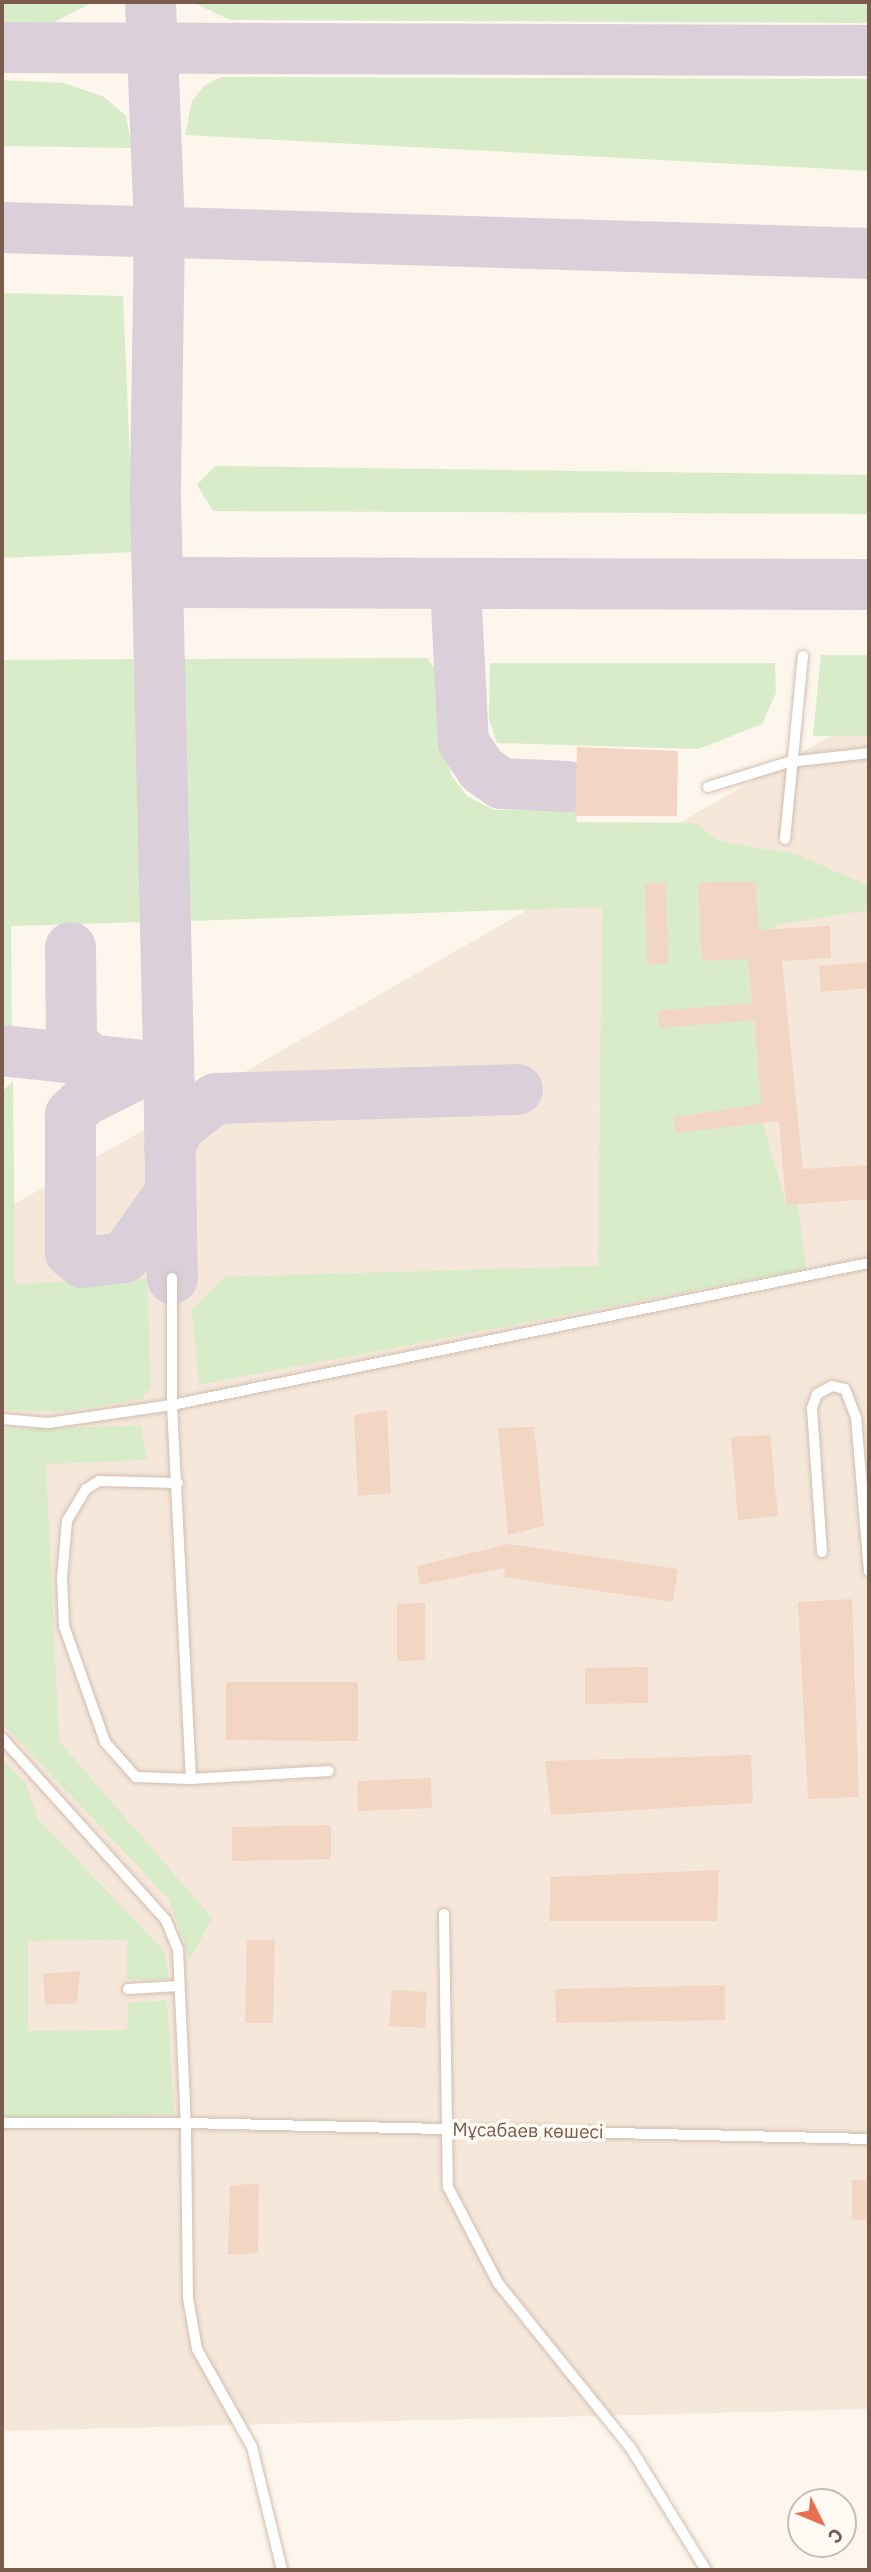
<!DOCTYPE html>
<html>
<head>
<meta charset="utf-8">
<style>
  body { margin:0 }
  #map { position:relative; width:871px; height:2572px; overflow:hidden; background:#fdf6ec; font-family:"IBM Plex Sans",sans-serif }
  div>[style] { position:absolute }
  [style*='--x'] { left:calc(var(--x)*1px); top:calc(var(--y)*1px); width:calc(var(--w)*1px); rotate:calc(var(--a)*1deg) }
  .residential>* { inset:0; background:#f5e8da }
  .green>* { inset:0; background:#d8ecc9 }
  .taxiway>* { height:51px; margin:-25.5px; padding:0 25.5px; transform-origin:25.5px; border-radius:25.5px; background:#dbcfda }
  .building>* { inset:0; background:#f3d5c3 }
  .roads { filter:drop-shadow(0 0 2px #d1beb0) drop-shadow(0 0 2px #d1beb0) }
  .lane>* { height:10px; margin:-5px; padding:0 5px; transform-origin:5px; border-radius:5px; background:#fff }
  span { translate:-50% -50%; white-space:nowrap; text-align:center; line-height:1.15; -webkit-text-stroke:7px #fffaf3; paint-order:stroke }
  .street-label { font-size:19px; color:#7a5c4d }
  .frame { position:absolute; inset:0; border:4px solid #7a5c4d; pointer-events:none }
  .north { position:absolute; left:787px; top:2488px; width:70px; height:70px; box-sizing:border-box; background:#fffaf3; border:2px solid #cabbb1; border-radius:50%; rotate:133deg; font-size:19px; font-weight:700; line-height:28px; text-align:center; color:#7a5c4d }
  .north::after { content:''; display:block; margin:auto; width:24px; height:32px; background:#e76f51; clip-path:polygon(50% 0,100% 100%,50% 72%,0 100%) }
</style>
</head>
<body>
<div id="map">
  <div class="residential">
    <div style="clip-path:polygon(869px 714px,869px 2409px,2px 2431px,2px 1211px)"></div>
  </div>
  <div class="green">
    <div style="clip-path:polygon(2px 2px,93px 2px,52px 23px,2px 23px)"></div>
    <div style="clip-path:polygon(192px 2px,869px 2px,869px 23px,230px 20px)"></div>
    <div style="clip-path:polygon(222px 77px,869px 79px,869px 171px,185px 135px,192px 101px,205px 85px)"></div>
    <div style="clip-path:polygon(2px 80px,64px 83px,104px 97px,126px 116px,132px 148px,2px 146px)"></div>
    <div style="clip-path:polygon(2px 293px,123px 296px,134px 552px,2px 558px)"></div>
    <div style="clip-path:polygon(215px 466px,869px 475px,869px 514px,213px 511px,197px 485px)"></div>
    <div style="clip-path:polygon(821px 655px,869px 655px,869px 736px,813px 736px)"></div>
    <div style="clip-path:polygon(427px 658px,437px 671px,441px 743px,452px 776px,467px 796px,494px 810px,576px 810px,577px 822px,695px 823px,722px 842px,796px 854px,869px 886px,869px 910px,775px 925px,773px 961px,749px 975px,763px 1123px,786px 1204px,798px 1204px,806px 1269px,199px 1385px,192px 1310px,224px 1277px,598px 1266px,602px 907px,189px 921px,183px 659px)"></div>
    <div style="clip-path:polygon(140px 659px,145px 922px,11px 926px,12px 1033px,2px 1021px,2px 660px)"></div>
    <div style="clip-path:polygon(490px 663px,775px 663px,776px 693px,762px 724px,699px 749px,497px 743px,489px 719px)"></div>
    <div style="clip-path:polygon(13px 1081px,15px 1284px,147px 1279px,151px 1386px,142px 1399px,69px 1411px,2px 1410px,2px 1092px)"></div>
    <div style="clip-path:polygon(141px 1426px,147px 1460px,46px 1464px,59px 1741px,212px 1918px,190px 1960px,169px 1899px,2px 1723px,2px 1429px)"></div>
    <div style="clip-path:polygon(2px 1759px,26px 1784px,38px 1819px,165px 1952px,168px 1979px,127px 1980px,127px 1940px,28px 1941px,28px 2031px,127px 2030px,128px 2003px,167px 2000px,174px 2114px,2px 2121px)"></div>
  </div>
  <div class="taxiway">
    <div style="--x:150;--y:2;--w:229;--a:87.7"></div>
    <div style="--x:159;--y:231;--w:265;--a:90.9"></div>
    <div style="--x:155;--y:496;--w:562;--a:88.67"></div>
    <div style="--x:2;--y:47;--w:867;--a:0.2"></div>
    <div style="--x:2;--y:227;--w:867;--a:1.72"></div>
    <div style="--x:160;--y:582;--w:709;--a:0.16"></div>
    <div style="--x:455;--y:586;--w:156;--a:87.1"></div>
    <div style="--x:463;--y:742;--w:32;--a:56"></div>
    <div style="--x:481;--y:769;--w:24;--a:35"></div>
    <div style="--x:501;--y:783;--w:66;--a:2.6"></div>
    <div style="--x:70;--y:947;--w:94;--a:89.4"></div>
    <div style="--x:71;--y:1041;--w:32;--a:44"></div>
    <div style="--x:2;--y:1050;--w:151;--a:6.1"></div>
    <div style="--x:152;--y:1066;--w:18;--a:-27"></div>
    <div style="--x:168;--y:1058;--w:220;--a:89"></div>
    <div style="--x:150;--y:1067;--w:74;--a:153.4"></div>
    <div style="--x:84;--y:1100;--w:20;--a:135"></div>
    <div style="--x:70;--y:1114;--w:138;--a:90"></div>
    <div style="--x:70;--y:1252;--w:16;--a:40"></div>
    <div style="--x:82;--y:1262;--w:42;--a:-6.8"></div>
    <div style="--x:124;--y:1257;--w:80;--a:-55.1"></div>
    <div style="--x:169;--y:1146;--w:22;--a:-63"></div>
    <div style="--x:179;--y:1126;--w:46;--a:-37.9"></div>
    <div style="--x:215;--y:1098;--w:302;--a:-1.7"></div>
  </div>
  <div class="building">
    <div style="clip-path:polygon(577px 747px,678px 751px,677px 816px,575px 816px)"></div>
    <div style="clip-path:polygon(719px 882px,755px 882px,759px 930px,830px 926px,831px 958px,782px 961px,803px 1169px,869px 1165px,869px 1199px,786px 1205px,779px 1121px,676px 1133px,674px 1117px,761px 1104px,754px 1020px,659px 1028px,658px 1011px,752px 1003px,748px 959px,702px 961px,698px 883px)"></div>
    <div style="clip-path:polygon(666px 883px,668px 963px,647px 964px,645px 884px)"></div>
    <div style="clip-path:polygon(869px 962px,869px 988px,821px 992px,819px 966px)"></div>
    <div style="clip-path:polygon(387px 1410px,391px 1493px,358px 1496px,354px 1415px)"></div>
    <div style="clip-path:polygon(534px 1427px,544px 1526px,508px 1535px,498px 1428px)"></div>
    <div style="clip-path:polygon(770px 1435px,778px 1516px,738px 1520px,731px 1437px)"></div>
    <div style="clip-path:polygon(509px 1544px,678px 1569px,673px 1602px,504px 1577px,505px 1568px,420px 1585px,417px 1566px)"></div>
    <div style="clip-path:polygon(852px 1599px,859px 1797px,808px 1799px,798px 1602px)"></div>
    <div style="clip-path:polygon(425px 1603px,425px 1660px,397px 1661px,397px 1604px)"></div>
    <div style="clip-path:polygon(648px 1667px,648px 1703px,585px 1704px,585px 1668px)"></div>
    <div style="clip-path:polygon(226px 1682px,358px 1682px,358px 1741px,226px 1740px)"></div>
    <div style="clip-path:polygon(751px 1755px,753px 1803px,551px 1815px,545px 1761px)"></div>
    <div style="clip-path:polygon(431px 1778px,432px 1808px,358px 1811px,357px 1781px)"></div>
    <div style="clip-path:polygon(331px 1825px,331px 1859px,232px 1861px,232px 1827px)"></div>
    <div style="clip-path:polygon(719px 1870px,717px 1921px,549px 1921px,551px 1877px)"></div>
    <div style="clip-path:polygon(247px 1940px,275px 1940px,273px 2023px,245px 2023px)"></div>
    <div style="clip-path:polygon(80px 1971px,77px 2003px,45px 2005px,43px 1974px)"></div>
    <div style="clip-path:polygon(725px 1985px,725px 2020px,556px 2023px,555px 1989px)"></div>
    <div style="clip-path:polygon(392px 1990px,427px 1992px,425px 2028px,389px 2026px)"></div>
    <div style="clip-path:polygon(852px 2180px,869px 2180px,869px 2220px,852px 2219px)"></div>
    <div style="clip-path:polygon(259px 2183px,258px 2253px,228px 2255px,230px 2186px)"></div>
  </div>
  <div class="roads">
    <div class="lane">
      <div style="--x:708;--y:787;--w:85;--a:-17.2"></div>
      <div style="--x:789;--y:762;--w:81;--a:-6.4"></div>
      <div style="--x:785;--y:839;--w:184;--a:-84.4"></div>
      <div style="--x:172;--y:1278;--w:127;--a:90"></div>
      <div style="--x:172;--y:1405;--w:374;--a:87.1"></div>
      <div style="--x:191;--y:1779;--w:138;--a:-3.3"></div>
      <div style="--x:2;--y:1419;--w:46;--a:5"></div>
      <div style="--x:48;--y:1423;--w:125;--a:-8.3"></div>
      <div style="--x:172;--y:1405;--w:711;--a:-11.52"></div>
      <div style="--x:178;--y:1483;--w:79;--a:-178.5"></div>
      <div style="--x:99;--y:1481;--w:15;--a:148"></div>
      <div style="--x:86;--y:1489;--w:37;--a:121"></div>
      <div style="--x:67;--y:1521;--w:57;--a:95"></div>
      <div style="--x:62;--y:1578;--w:48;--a:87.6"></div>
      <div style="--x:64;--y:1626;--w:123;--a:70.5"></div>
      <div style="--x:105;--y:1742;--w:47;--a:48.5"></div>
      <div style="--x:136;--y:1777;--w:55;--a:2.1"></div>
      <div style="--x:822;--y:1552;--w:144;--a:-94"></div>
      <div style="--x:812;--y:1408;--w:15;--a:-70"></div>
      <div style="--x:817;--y:1394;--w:17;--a:-28"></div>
      <div style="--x:832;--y:1386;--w:13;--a:13"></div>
      <div style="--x:845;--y:1389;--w:30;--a:69"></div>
      <div style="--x:856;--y:1417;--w:155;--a:85.2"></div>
      <div style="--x:2;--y:1738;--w:245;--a:48"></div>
      <div style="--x:166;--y:1920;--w:32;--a:68"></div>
      <div style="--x:178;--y:1950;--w:173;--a:87.4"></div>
      <div style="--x:186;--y:2123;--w:184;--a:180"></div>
      <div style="--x:444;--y:1914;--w:273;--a:89.2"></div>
      <div style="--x:448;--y:2187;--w:108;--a:62.5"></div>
      <div style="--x:498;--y:2283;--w:211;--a:51.2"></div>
      <div style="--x:630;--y:2447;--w:145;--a:58.3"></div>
      <div style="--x:128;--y:1989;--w:51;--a:-3.4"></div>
      <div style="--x:282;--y:2570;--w:127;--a:-103.7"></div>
      <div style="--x:252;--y:2447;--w:112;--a:-119.3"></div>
      <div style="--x:197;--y:2349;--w:52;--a:-100"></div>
      <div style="--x:188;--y:2298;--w:175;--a:-90.7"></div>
      <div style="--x:186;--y:2123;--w:683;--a:1.34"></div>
    </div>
  </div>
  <div class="street-label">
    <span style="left:528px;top:2131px;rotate:1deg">Мұсабаев көшесі</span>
  </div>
  <div class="frame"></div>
  <div class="north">С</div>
</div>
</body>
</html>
